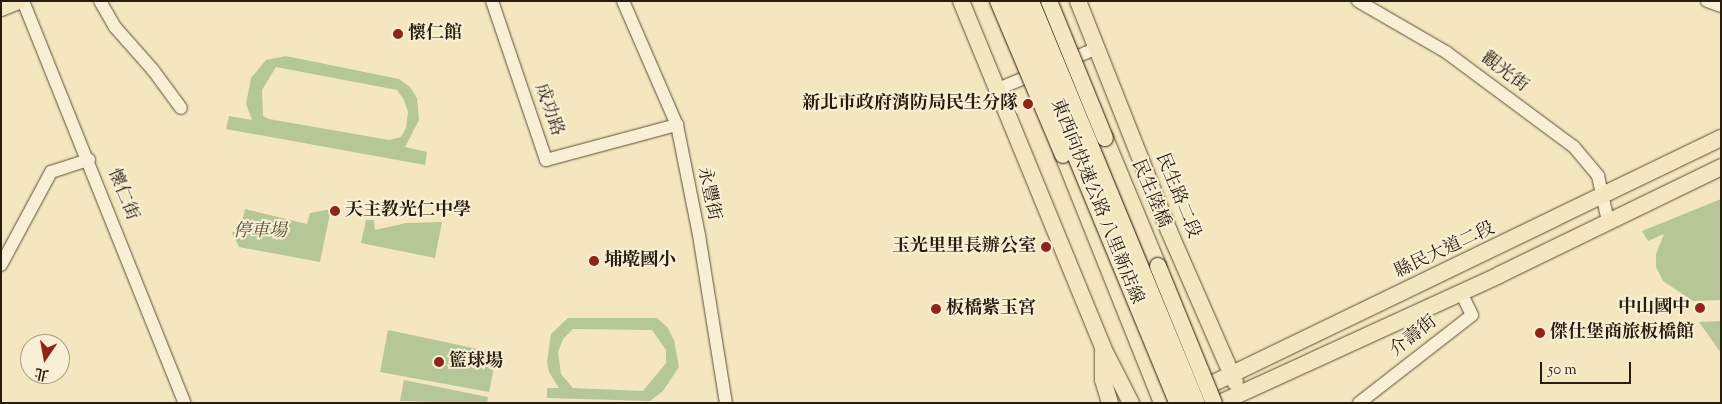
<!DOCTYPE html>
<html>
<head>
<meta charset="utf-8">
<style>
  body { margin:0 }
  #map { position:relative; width:1722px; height:404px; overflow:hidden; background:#f4e7bf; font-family:"Sorts Mill Goudy","Noto Serif TC",serif }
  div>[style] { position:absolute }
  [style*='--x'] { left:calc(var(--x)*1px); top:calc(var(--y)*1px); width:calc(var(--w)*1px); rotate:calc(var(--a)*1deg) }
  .green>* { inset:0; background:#b5c796 }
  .roads { filter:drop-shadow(0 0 1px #5a4f3a) drop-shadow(0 0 1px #5a4f3a) }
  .minor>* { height:12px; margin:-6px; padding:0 6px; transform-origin:6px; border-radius:6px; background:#f8efd5 }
  .major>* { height:16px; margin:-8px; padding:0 8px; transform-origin:8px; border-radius:8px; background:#f4e7bf }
  .bridges { filter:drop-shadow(0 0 1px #271c0d) drop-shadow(0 0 1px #271c0d) }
  .major-bridge>* { height:16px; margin:-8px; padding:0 8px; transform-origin:8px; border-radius:8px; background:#f4e7bf }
  .highway-bridge>* { height:19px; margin:-9.5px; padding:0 9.5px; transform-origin:9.5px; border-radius:9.5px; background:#f4e7bf }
  .dots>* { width:14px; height:14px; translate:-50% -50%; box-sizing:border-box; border:2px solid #f8efd5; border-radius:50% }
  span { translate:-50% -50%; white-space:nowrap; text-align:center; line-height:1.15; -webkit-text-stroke:4px #f8efd5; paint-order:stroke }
  .poi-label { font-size:18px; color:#271c0d; font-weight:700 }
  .left { translate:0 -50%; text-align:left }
  .right { translate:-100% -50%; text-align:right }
  .street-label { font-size:18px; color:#271c0d }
  .park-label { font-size:18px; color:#524f36; font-style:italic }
  .frame { position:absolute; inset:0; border:2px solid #271c0d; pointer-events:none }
  .north { position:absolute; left:20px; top:334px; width:50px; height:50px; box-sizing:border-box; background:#f8efd5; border:1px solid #a49b85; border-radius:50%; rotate:192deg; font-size:14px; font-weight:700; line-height:20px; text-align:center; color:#271c0d }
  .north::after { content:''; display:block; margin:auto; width:18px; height:22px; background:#8f2418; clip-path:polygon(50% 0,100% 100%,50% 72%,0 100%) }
  .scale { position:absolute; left:1540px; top:362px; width:91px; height:22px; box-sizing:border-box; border:2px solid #271c0d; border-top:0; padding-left:6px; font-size:15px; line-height:18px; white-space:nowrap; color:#271c0d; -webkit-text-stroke:4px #f8efd5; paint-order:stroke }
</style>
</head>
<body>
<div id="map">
  <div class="green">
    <div style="clip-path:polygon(evenodd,286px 56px,399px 79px,410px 87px,417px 98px,419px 120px,405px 147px,427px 152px,425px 165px,226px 129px,229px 116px,252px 120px,246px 104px,251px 78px,266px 60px,286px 56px,276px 67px,397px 90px,404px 100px,408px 112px,406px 128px,401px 137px,389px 140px,269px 119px,263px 116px,262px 90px,276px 67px)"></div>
    <div style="clip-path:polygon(1721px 199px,1721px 300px,1693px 301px,1663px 281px,1656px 267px,1656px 254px,1664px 234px,1648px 241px,1642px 231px)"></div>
    <div style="clip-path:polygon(245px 209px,307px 224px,310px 213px,331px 209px,320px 262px,239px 247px,232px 233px,242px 222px)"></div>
    <div style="clip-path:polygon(366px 220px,374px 220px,375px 230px,406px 223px,442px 222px,435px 258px,361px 243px)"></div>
    <div style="clip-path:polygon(evenodd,568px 318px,657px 318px,667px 327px,674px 340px,679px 367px,663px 391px,650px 401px,547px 398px,547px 388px,559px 388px,549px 372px,547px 362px,551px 334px,568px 318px,573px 329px,652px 330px,666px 350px,666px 363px,643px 391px,573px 388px,561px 374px,558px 352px,563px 339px,573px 329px)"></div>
    <div style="clip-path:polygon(1721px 321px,1721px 353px,1699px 322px)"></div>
    <div style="clip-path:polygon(388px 330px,497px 353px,489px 392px,380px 372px)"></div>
    <div style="clip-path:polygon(404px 380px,488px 397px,487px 403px,400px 401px)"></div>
  </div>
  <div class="roads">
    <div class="minor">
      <div style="--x:23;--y:1;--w:433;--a:68.1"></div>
      <div style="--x:100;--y:1;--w:30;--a:60"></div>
      <div style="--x:115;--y:27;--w:57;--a:48.5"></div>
      <div style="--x:153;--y:70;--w:47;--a:53.6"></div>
      <div style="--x:492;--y:1;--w:168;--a:71.2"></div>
      <div style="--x:546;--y:160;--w:136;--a:-15"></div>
      <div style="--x:623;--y:1;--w:135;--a:66.5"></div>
      <div style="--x:677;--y:125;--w:112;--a:78.7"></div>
      <div style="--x:699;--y:235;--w:170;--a:80.9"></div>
      <div style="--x:1358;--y:1;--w:102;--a:30.1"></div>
      <div style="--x:1446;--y:52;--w:159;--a:36.6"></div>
      <div style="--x:1574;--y:147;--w:38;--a:50"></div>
      <div style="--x:1598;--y:176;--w:46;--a:77.5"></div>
      <div style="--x:1707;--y:1;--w:15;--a:20"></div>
      <div style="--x:1064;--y:62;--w:36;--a:-23"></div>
      <div style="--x:998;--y:89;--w:41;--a:-22.8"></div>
      <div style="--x:1;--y:265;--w:106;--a:-61.7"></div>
      <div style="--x:51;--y:172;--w:40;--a:-18"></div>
      <div style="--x:1359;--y:403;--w:143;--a:-37.9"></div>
      <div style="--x:1472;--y:315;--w:25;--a:-116"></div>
    </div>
    <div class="major">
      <div style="--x:961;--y:1;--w:375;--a:67.7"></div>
      <div style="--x:1103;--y:348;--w:62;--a:63"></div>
      <div style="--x:1078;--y:1;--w:247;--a:68.4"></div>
      <div style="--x:1169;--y:231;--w:165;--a:66.4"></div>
      <div style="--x:1;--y:8;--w:18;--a:-22"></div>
      <div style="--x:1105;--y:138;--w:139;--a:67.5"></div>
      <div style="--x:1063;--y:155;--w:267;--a:68.2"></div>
      <div style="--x:1103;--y:353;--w:27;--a:90"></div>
      <div style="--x:1103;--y:380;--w:24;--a:73"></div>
      <div style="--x:1195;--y:392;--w:584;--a:-25.78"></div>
      <div style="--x:1220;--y:403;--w:307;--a:-24.6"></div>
      <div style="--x:1499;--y:275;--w:247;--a:-25.9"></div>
    </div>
  </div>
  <div class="bridges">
    <div class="major-bridge">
      <div style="--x:998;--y:1;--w:167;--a:67.1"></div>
      <div style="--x:1049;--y:1;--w:148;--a:67.8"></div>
      <div style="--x:1158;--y:266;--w:148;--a:67.8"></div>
    </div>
    <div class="highway-bridge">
      <div style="--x:1013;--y:1;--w:435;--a:67.6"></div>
      <div style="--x:1029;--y:1;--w:435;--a:67.6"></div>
    </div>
  </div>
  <div class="dots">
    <div style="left:398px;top:34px;background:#8f2418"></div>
    <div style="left:1028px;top:104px;background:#8f2418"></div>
    <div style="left:335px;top:211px;background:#8f2418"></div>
    <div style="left:1046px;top:247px;background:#8f2418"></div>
    <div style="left:594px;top:261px;background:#8f2418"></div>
    <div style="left:1700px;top:308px;background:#8f2418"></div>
    <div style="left:936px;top:309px;background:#8f2418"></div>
    <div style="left:1540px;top:333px;background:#8f2418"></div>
    <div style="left:439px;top:362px;background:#8f2418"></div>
  </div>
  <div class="poi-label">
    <span class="left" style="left:408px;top:34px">懷仁館</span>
    <span class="right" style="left:1018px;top:104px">新北市政府消防局民生分隊</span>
    <span class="left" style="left:345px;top:211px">天主教光仁中學</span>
    <span class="right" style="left:1036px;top:247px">玉光里里長辦公室</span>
    <span class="left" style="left:604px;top:261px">埔墘國小</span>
    <span class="right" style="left:1690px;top:308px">中山國中</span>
    <span class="left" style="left:946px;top:309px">板橋紫玉宮</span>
    <span class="left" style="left:1550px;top:333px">傑仕堡商旅板橋館</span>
    <span class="left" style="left:449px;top:362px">籃球場</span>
  </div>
  <div class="street-label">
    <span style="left:1504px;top:73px;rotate:37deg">觀光街</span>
    <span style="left:548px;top:110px;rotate:71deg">成功路</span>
    <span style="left:708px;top:194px;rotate:78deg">永豐街</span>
    <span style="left:1150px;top:194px;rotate:67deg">民生陸橋</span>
    <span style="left:122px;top:195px;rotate:68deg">懷仁街</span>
    <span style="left:1177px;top:196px;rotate:68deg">民生路二段</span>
    <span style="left:1096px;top:202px;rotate:68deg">東西向快速公路 八里新店線</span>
    <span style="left:1445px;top:251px;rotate:-25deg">縣民大道二段</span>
    <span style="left:1414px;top:337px;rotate:-38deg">介壽街</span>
  </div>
  <div class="park-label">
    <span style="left:260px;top:232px">停車場</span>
  </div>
  <div class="frame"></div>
  <div class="north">北</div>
  <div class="scale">50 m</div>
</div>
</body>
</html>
